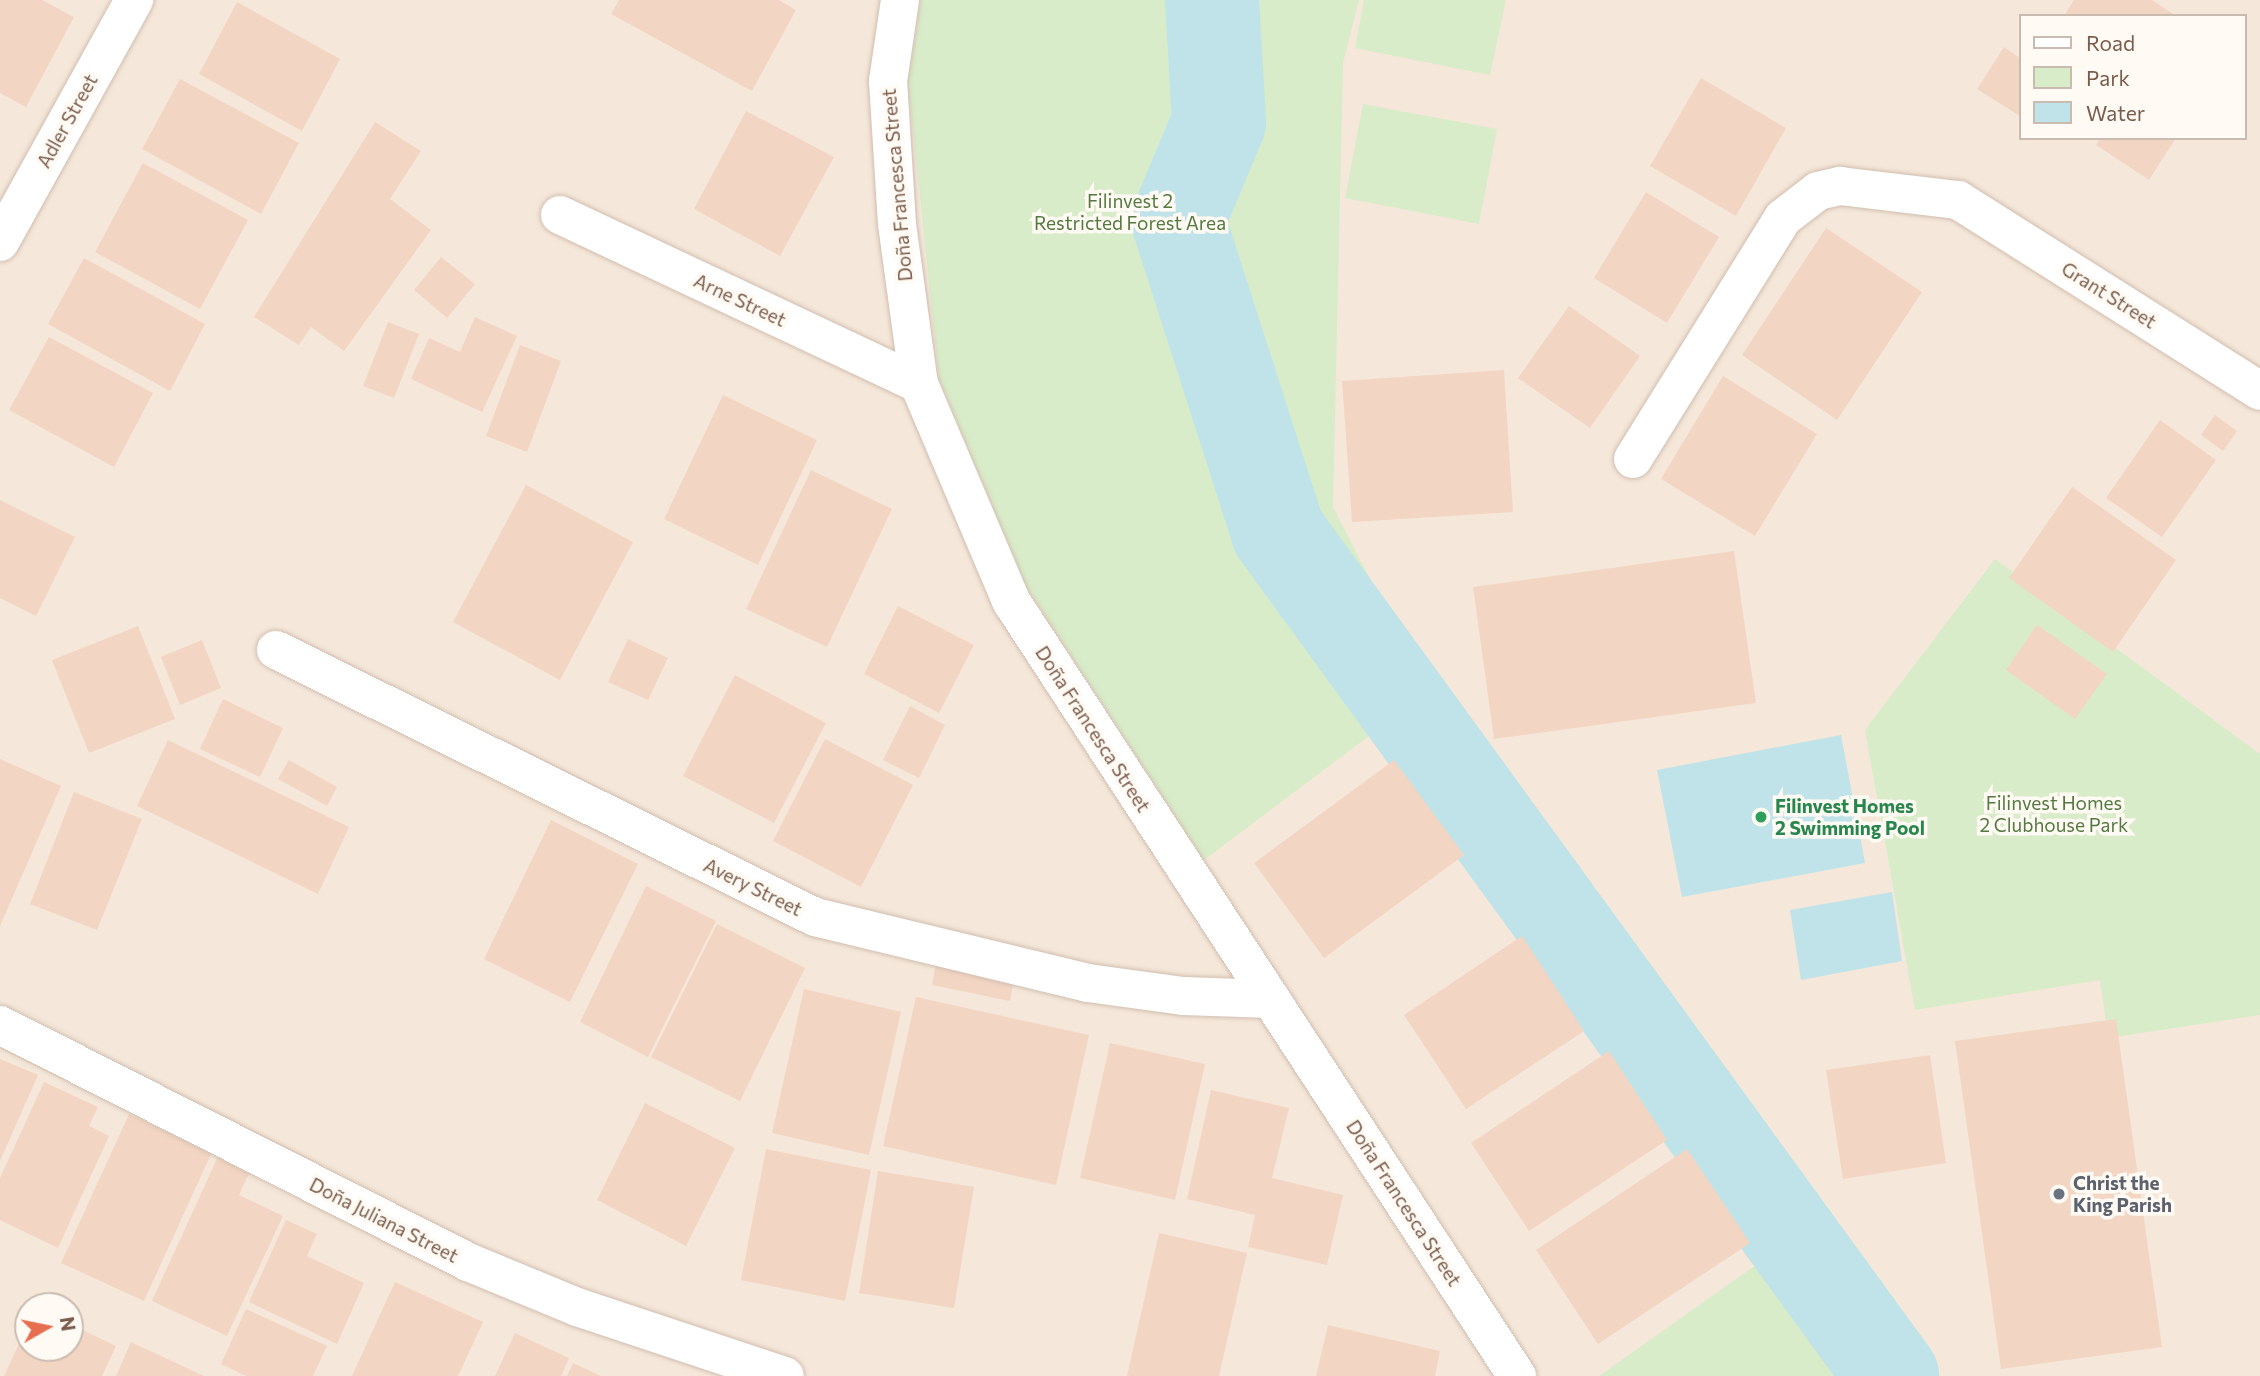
<!DOCTYPE html>
<html>
<head>
<meta charset="utf-8">
<style>
  body { margin:0 }
  #map { position:relative; width:2260px; height:1376px; overflow:hidden; background:#fdf6ec; font-family:Commissioner,sans-serif }
  div>[style] { position:absolute }
  [style*='--x'] { left:calc(var(--x)*1px); top:calc(var(--y)*1px); width:calc(var(--w)*1px); rotate:calc(var(--a)*1deg) }
  .residential>* { inset:0; background:#f5e8da }
  .green>* { inset:0; background:#d8ecc9 }
  .water>* { inset:0; background:#bfe3e8 }
  .river>* { height:94px; margin:-47px; padding:0 47px; transform-origin:47px; border-radius:47px; background:#bfe3e8 }
  .building>* { inset:0; background:#f3d5c3 }
  .roads { filter:drop-shadow(0 0 2px #d1beb0) drop-shadow(0 0 2px #d1beb0) }
  .minor>* { height:38px; margin:-19px; padding:0 19px; transform-origin:19px; border-radius:19px; background:#fff }
  .dots>* { width:19px; height:19px; translate:-50% -50%; box-sizing:border-box; border:4px solid #fffaf3; border-radius:50% }
  span { translate:-50% -50%; white-space:nowrap; text-align:center; line-height:1.15; -webkit-text-stroke:7px #fffaf3; paint-order:stroke }
  .street-label { font-size:19px; color:#7a5c4d }
  .park-label { font-size:19px; color:#537a41 }
  .leisure-label { font-size:19px; color:#27864d; font-weight:700 }
  .left { translate:0 -50%; text-align:left }
  .worship-label { font-size:19px; color:#5b616d; font-weight:700 }
  .legend { position:absolute; left:2019px; top:14px; width:228px; height:126px; box-sizing:border-box; background:#fffaf3; border:2px solid #cabbb1; margin:0; padding:9px 12px; list-style:none; font-size:21px; color:#7a5c4d }
  .legend li { display:flex; align-items:center; gap:14px; height:35px }
  .legend b { width:35px; border:2px solid #cabbb1 }
  .north { position:absolute; left:14px; top:1292px; width:70px; height:70px; box-sizing:border-box; background:#fffaf3; border:2px solid #cabbb1; border-radius:50%; rotate:81deg; font-size:19px; font-weight:700; line-height:28px; text-align:center; color:#7a5c4d }
  .north::after { content:''; display:block; margin:auto; width:24px; height:32px; background:#e76f51; clip-path:polygon(50% 0,100% 100%,50% 72%,0 100%) }
</style>
</head>
<body>
<div id="map">
  <div class="residential">
    <div style="clip-path:polygon(evenodd,0 0,2260px 0,2260px 1376px,0 1376px,0 0,2020px 16px,2244px 16px,2244px 138px,2020px 138px,2020px 16px,0 0,28px 1306px,70px 1306px,70px 1348px,28px 1348px,28px 1306px)"></div>
  </div>
  <div class="green">
    <div style="clip-path:polygon(921px 0,1359px 0,1343px 63px,1333px 507px,1380px 598px,1385px 724px,1204px 860px,1026px 586px,939px 378px,908px 82px)"></div>
    <div style="clip-path:polygon(1364px 0,1506px 0,1490px 75px,1355px 48px)"></div>
    <div style="clip-path:polygon(1363px 104px,1497px 129px,1479px 224px,1345px 198px)"></div>
    <div style="clip-path:polygon(1995px 559px,2260px 754px,2260px 1015px,2108px 1038px,2100px 980px,1915px 1010px,1865px 730px)"></div>
    <div style="clip-path:polygon(1767px 1257px,1856px 1376px,1599px 1376px)"></div>
  </div>
  <div class="water">
    <div style="clip-path:polygon(1841px 735px,1865px 863px,1682px 897px,1657px 770px)"></div>
    <div style="clip-path:polygon(1892px 892px,1902px 961px,1801px 980px,1790px 910px)"></div>
  </div>
  <div class="river">
    <div style="--x:1212;--y:0;--w:122;--a:86.7"></div>
    <div style="--x:1219;--y:122;--w:106;--a:112.7"></div>
    <div style="--x:1178;--y:220;--w:328;--a:72.2"></div>
    <div style="--x:1278;--y:532;--w:1044;--a:53.96"></div>
  </div>
  <div class="building">
    <div style="clip-path:polygon(0 0,42px 0,74px 17px,26px 107px,0 93px)"></div>
    <div style="clip-path:polygon(619px 0,779px 0,796px 10px,752px 91px,611px 14px)"></div>
    <div style="clip-path:polygon(2074px 0,2152px 0,2176px 16px,2064px 16px)"></div>
    <div style="clip-path:polygon(237px 2px,340px 59px,302px 131px,199px 74px)"></div>
    <div style="clip-path:polygon(2004px 47px,2020px 58px,2020px 116px,1977px 89px)"></div>
    <div style="clip-path:polygon(1701px 78px,1786px 128px,1736px 216px,1650px 166px)"></div>
    <div style="clip-path:polygon(180px 79px,299px 143px,261px 214px,142px 149px)"></div>
    <div style="clip-path:polygon(746px 111px,834px 157px,780px 256px,694px 209px)"></div>
    <div style="clip-path:polygon(375px 122px,421px 151px,390px 199px,431px 230px,344px 351px,311px 327px,299px 345px,254px 317px)"></div>
    <div style="clip-path:polygon(2100px 138px,2176px 138px,2149px 180px,2096px 145px)"></div>
    <div style="clip-path:polygon(143px 163px,248px 220px,200px 309px,95px 252px)"></div>
    <div style="clip-path:polygon(1646px 192px,1719px 237px,1667px 323px,1594px 278px)"></div>
    <div style="clip-path:polygon(1826px 228px,1922px 292px,1837px 420px,1742px 355px)"></div>
    <div style="clip-path:polygon(441px 257px,475px 284px,447px 318px,414px 290px)"></div>
    <div style="clip-path:polygon(84px 258px,205px 324px,170px 391px,48px 324px)"></div>
    <div style="clip-path:polygon(1569px 306px,1640px 356px,1590px 428px,1518px 378px)"></div>
    <div style="clip-path:polygon(475px 317px,517px 336px,482px 412px,411px 379px,429px 338px,460px 352px)"></div>
    <div style="clip-path:polygon(388px 322px,419px 334px,394px 398px,363px 386px)"></div>
    <div style="clip-path:polygon(49px 337px,153px 393px,114px 467px,9px 410px)"></div>
    <div style="clip-path:polygon(520px 345px,561px 361px,527px 452px,486px 436px)"></div>
    <div style="clip-path:polygon(1504px 370px,1513px 512px,1352px 522px,1342px 381px)"></div>
    <div style="clip-path:polygon(1723px 376px,1817px 434px,1755px 536px,1661px 479px)"></div>
    <div style="clip-path:polygon(723px 395px,817px 440px,758px 565px,664px 519px)"></div>
    <div style="clip-path:polygon(2215px 415px,2237px 431px,2223px 451px,2201px 435px)"></div>
    <div style="clip-path:polygon(2160px 420px,2216px 460px,2162px 537px,2106px 498px)"></div>
    <div style="clip-path:polygon(811px 470px,892px 509px,827px 647px,746px 609px)"></div>
    <div style="clip-path:polygon(526px 485px,633px 542px,560px 680px,453px 622px)"></div>
    <div style="clip-path:polygon(2072px 487px,2176px 560px,2113px 652px,2009px 578px)"></div>
    <div style="clip-path:polygon(0 500px,75px 537px,36px 616px,0 598px)"></div>
    <div style="clip-path:polygon(1734px 551px,1756px 703px,1494px 739px,1473px 587px)"></div>
    <div style="clip-path:polygon(898px 606px,974px 645px,939px 713px,864px 674px)"></div>
    <div style="clip-path:polygon(2037px 625px,2107px 674px,2075px 719px,2006px 670px)"></div>
    <div style="clip-path:polygon(138px 626px,175px 719px,89px 753px,52px 660px)"></div>
    <div style="clip-path:polygon(628px 639px,668px 658px,648px 700px,608px 682px)"></div>
    <div style="clip-path:polygon(202px 640px,221px 688px,180px 705px,161px 657px)"></div>
    <div style="clip-path:polygon(735px 675px,826px 723px,774px 823px,683px 776px)"></div>
    <div style="clip-path:polygon(223px 699px,283px 728px,260px 777px,200px 749px)"></div>
    <div style="clip-path:polygon(910px 706px,945px 725px,919px 778px,883px 760px)"></div>
    <div style="clip-path:polygon(825px 739px,913px 785px,861px 887px,773px 841px)"></div>
    <div style="clip-path:polygon(168px 740px,349px 827px,318px 894px,137px 806px)"></div>
    <div style="clip-path:polygon(0 759px,61px 786px,0 926px)"></div>
    <div style="clip-path:polygon(289px 760px,337px 787px,327px 806px,278px 779px)"></div>
    <div style="clip-path:polygon(1394px 760px,1464px 855px,1324px 958px,1254px 863px)"></div>
    <div style="clip-path:polygon(74px 792px,142px 819px,97px 930px,30px 904px)"></div>
    <div style="clip-path:polygon(551px 820px,638px 864px,570px 1002px,484px 959px)"></div>
    <div style="clip-path:polygon(646px 886px,716px 921px,648px 1057px,580px 1022px)"></div>
    <div style="clip-path:polygon(717px 924px,805px 968px,740px 1101px,651px 1057px)"></div>
    <div style="clip-path:polygon(1522px 936px,1584px 1031px,1466px 1109px,1404px 1015px)"></div>
    <div style="clip-path:polygon(937px 957px,1015px 973px,1010px 1001px,932px 985px)"></div>
    <div style="clip-path:polygon(804px 989px,901px 1012px,869px 1155px,772px 1133px)"></div>
    <div style="clip-path:polygon(916px 997px,1089px 1035px,1056px 1185px,883px 1146px)"></div>
    <div style="clip-path:polygon(2116px 1019px,2162px 1347px,2001px 1369px,1955px 1041px)"></div>
    <div style="clip-path:polygon(1110px 1043px,1205px 1064px,1175px 1200px,1080px 1178px)"></div>
    <div style="clip-path:polygon(1609px 1051px,1667px 1140px,1529px 1231px,1471px 1143px)"></div>
    <div style="clip-path:polygon(1930px 1055px,1946px 1163px,1843px 1179px,1826px 1070px)"></div>
    <div style="clip-path:polygon(0 1059px,38px 1075px,0 1161px)"></div>
    <div style="clip-path:polygon(44px 1082px,98px 1107px,89px 1126px,109px 1136px,58px 1248px,0 1220px,0 1178px)"></div>
    <div style="clip-path:polygon(1211px 1090px,1289px 1108px,1272px 1178px,1343px 1195px,1327px 1265px,1248px 1247px,1255px 1215px,1187px 1199px)"></div>
    <div style="clip-path:polygon(645px 1103px,735px 1148px,686px 1246px,597px 1200px)"></div>
    <div style="clip-path:polygon(129px 1114px,212px 1152px,144px 1301px,61px 1263px)"></div>
    <div style="clip-path:polygon(766px 1149px,871px 1170px,845px 1301px,741px 1280px)"></div>
    <div style="clip-path:polygon(1687px 1149px,1750px 1243px,1598px 1344px,1536px 1250px)"></div>
    <div style="clip-path:polygon(220px 1152px,252px 1167px,239px 1195px,283px 1216px,227px 1336px,152px 1301px)"></div>
    <div style="clip-path:polygon(878px 1171px,974px 1187px,954px 1308px,859px 1293px)"></div>
    <div style="clip-path:polygon(286px 1220px,317px 1234px,307px 1256px,364px 1283px,337px 1344px,249px 1302px)"></div>
    <div style="clip-path:polygon(1159px 1233px,1247px 1253px,1219px 1376px,1127px 1376px)"></div>
    <div style="clip-path:polygon(395px 1282px,483px 1322px,458px 1376px,352px 1376px)"></div>
    <div style="clip-path:polygon(246px 1309px,327px 1346px,313px 1376px,246px 1376px,221px 1364px)"></div>
    <div style="clip-path:polygon(28px 1324px,28px 1348px,70px 1348px,70px 1324px,116px 1346px,102px 1376px,4px 1376px)"></div>
    <div style="clip-path:polygon(1328px 1325px,1440px 1351px,1435px 1376px,1316px 1376px)"></div>
    <div style="clip-path:polygon(515px 1333px,569px 1358px,561px 1376px,495px 1376px)"></div>
    <div style="clip-path:polygon(131px 1342px,204px 1376px,116px 1376px)"></div>
    <div style="clip-path:polygon(573px 1363px,601px 1376px,567px 1376px)"></div>
  </div>
  <div class="roads">
    <div class="minor">
      <div style="--x:900;--y:0;--w:82;--a:98.4"></div>
      <div style="--x:888;--y:81;--w:143;--a:86.4"></div>
      <div style="--x:897;--y:224;--w:162;--a:82.2"></div>
      <div style="--x:919;--y:384;--w:236;--a:67"></div>
      <div style="--x:1011;--y:601;--w:926;--a:56.86"></div>
      <div style="--x:560;--y:215;--w:397;--a:25.2"></div>
      <div style="--x:0;--y:242;--w:277;--a:-61"></div>
      <div style="--x:1633;--y:459;--w:284;--a:-58.1"></div>
      <div style="--x:1783;--y:218;--w:44;--a:-37.6"></div>
      <div style="--x:1818;--y:191;--w:23;--a:-13"></div>
      <div style="--x:1840;--y:186;--w:119;--a:6.8"></div>
      <div style="--x:1958;--y:200;--w:357;--a:32.3"></div>
      <div style="--x:276;--y:650;--w:602;--a:26.35"></div>
      <div style="--x:815;--y:917;--w:281;--a:13.6"></div>
      <div style="--x:1088;--y:983;--w:96;--a:7.8"></div>
      <div style="--x:1183;--y:996;--w:88;--a:2"></div>
      <div style="--x:0;--y:1025;--w:525;--a:26.86"></div>
      <div style="--x:468;--y:1262;--w:118;--a:22.4"></div>
      <div style="--x:577;--y:1307;--w:219;--a:18.4"></div>
    </div>
  </div>
  <div class="dots">
    <div style="left:1761px;top:817px;background:#2e9e5b"></div>
    <div style="left:2059px;top:1194px;background:#6b7280"></div>
  </div>
  <div class="street-label">
    <span style="left:67px;top:121px;rotate:-61deg">Adler Street</span>
    <span style="left:897px;top:185px;rotate:-95deg">Doña Francesca Street</span>
    <span style="left:2109px;top:295px;rotate:32deg">Grant Street</span>
    <span style="left:740px;top:300px;rotate:25deg">Arne Street</span>
    <span style="left:1093px;top:729px;rotate:57deg">Doña Francesca Street</span>
    <span style="left:753px;top:887px;rotate:26deg">Avery Street</span>
    <span style="left:1404px;top:1203px;rotate:57deg">Doña Francesca Street</span>
    <span style="left:384px;top:1220px;rotate:27deg">Doña Juliana Street</span>
  </div>
  <div class="park-label">
    <span style="left:1130px;top:212px">Filinvest 2<br>Restricted Forest Area</span>
    <span style="left:2054px;top:814px">Filinvest Homes<br>2 Clubhouse Park</span>
  </div>
  <div class="leisure-label">
    <span class="left" style="left:1775px;top:817px">Filinvest Homes<br>2 Swimming Pool</span>
  </div>
  <div class="worship-label">
    <span class="left" style="left:2073px;top:1194px">Christ the<br>King Parish</span>
  </div>
  <ul class="legend">
  <li><b style="height:9px;background:#fff"></b>Road</li>
  <li><b style="height:19px;background:#d8ecc9"></b>Park</li>
  <li><b style="height:19px;background:#bfe3e8"></b>Water</li>
  </ul>
  <div class="north">N</div>
</div>
</body>
</html>
